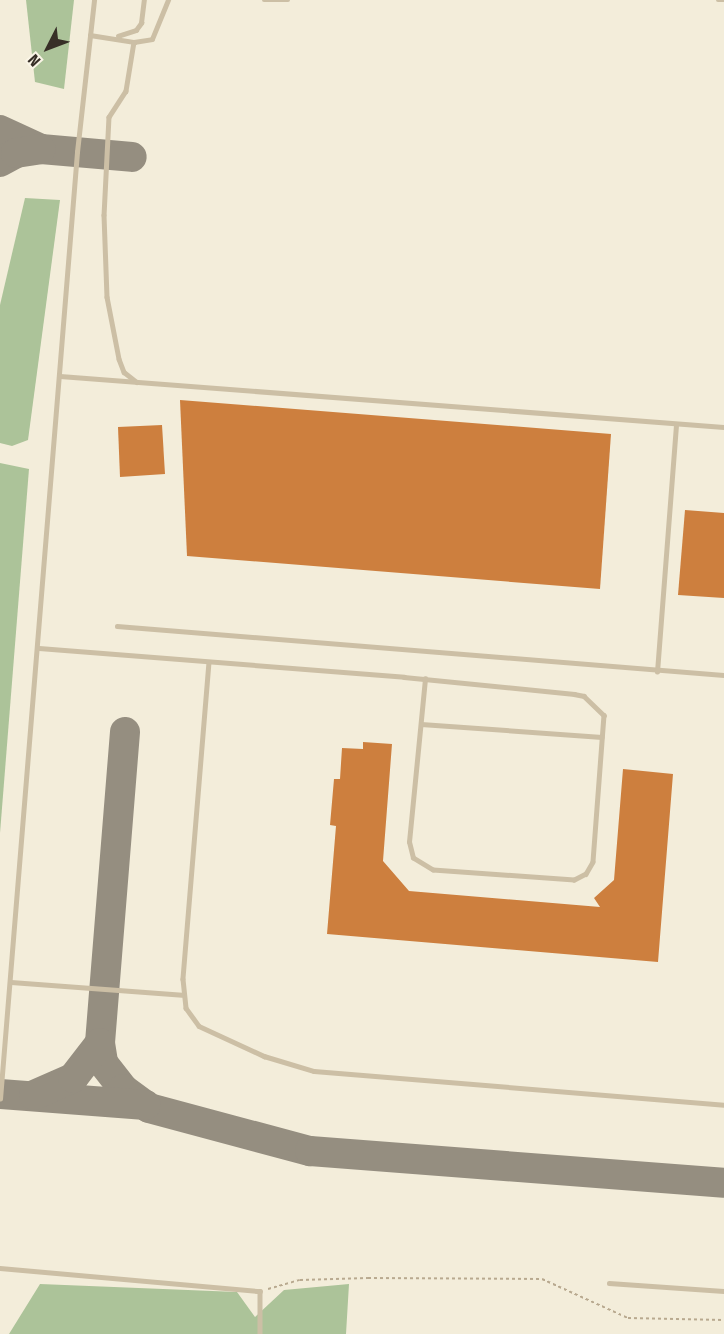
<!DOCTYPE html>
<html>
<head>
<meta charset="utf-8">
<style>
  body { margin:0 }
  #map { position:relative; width:724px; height:1334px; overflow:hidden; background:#f3edda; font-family:"Fira Sans Condensed",sans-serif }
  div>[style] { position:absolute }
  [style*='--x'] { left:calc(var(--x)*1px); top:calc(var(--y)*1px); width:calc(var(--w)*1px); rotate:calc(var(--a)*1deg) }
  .green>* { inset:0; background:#acc399 }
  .taxiway>* { height:30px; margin:-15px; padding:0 15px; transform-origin:15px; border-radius:15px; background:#958e80 }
  .building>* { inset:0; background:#cd7f3e }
  .path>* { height:2px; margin-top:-1px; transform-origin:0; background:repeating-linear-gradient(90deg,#b8a98f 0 3px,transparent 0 6px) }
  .lane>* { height:4.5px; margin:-2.25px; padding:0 2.25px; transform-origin:2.25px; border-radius:2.25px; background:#ccbfa5 }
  span { translate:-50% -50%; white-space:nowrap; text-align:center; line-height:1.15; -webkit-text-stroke:5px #faf5e6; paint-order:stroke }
  .north { position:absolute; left:18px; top:18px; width:60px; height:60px; -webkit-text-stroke:4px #faf5e6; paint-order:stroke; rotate:228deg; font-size:16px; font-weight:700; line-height:24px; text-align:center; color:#372f27 }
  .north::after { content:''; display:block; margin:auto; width:21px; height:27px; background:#372f27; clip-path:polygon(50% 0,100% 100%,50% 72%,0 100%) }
</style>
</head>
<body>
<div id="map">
  <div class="green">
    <div style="clip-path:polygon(26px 0,74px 0,64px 89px,35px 82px)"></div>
    <div style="clip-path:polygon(25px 198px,60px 200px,28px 440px,12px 446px,0 443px,0 305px)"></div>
    <div style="clip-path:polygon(0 463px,29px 469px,0 833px)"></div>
    <div style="clip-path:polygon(40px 1284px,237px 1292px,255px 1317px,284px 1290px,349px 1284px,346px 1334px,9px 1334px)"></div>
  </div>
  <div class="taxiway">
    <div style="--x:0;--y:130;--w:45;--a:24.9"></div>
    <div style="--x:41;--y:149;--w:91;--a:5"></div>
    <div style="--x:0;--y:162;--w:18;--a:-29"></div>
    <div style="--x:16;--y:153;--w:25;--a:-9"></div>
    <div style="--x:125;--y:732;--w:312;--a:94.6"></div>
    <div style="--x:100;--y:1043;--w:20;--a:81"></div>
    <div style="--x:103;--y:1063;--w:33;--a:52"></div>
    <div style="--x:123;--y:1089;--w:32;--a:36"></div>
    <div style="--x:149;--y:1108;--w:167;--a:15"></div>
    <div style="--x:310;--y:1151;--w:415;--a:4.4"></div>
    <div style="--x:0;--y:1094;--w:146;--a:4.3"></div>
    <div style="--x:34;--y:1095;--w:43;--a:-23.6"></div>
    <div style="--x:73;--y:1078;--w:44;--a:-52.4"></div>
  </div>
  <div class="building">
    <div style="clip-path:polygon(180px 400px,611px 434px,600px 589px,187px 556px)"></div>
    <div style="clip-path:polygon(162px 425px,165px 474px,120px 477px,118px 427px)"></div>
    <div style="clip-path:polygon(685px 510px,724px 513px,724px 598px,678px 595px)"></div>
    <div style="clip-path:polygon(363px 742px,392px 744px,383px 861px,409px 891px,600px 907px,594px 898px,614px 880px,623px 769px,673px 774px,658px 962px,327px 934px,336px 826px,330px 825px,334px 779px,340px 779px,342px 748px,363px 749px)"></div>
  </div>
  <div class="path">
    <div style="--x:268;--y:1289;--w:33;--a:-16"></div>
    <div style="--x:300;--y:1280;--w:68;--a:-1.7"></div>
    <div style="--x:368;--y:1278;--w:174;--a:0.3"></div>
    <div style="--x:542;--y:1279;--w:94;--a:24.4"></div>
    <div style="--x:628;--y:1318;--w:96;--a:1.2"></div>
  </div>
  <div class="lane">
    <div style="--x:264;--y:0;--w:24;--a:0"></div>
    <div style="--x:718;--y:0;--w:6;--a:0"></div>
    <div style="--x:90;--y:35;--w:45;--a:9"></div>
    <div style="--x:134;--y:42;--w:18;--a:-9"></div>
    <div style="--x:152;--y:39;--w:42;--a:-67.7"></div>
    <div style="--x:118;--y:36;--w:19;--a:-18"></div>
    <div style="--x:136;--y:30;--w:9;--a:-54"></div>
    <div style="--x:141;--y:23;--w:23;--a:-83"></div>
    <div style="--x:134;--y:42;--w:50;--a:99.3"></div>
    <div style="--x:126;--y:91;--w:31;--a:123"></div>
    <div style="--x:109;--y:117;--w:98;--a:92.9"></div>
    <div style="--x:104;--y:215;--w:82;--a:87.9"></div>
    <div style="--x:107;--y:297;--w:63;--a:79"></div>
    <div style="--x:119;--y:359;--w:14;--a:69"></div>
    <div style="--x:124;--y:372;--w:16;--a:38"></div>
    <div style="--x:60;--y:376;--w:666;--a:4.39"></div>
    <div style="--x:117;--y:626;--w:609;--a:4.62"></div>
    <div style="--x:39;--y:648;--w:366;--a:4.5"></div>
    <div style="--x:404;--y:677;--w:171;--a:5.7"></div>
    <div style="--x:574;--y:694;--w:10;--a:11"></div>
    <div style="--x:584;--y:696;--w:28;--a:44"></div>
    <div style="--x:604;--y:715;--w:147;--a:94.3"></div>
    <div style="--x:593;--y:862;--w:14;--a:120"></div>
    <div style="--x:586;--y:874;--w:13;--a:153"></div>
    <div style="--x:574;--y:880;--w:141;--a:-175.9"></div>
    <div style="--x:433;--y:870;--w:23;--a:-149"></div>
    <div style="--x:413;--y:858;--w:16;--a:-104"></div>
    <div style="--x:409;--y:842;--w:164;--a:-84.4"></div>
    <div style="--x:209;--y:662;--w:318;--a:94.7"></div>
    <div style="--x:183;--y:979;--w:29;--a:84"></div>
    <div style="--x:186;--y:1008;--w:22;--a:54"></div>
    <div style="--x:199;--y:1026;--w:72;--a:24.8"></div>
    <div style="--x:264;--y:1056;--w:52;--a:16.7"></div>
    <div style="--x:314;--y:1071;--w:411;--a:4.7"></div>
    <div style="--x:657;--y:672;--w:248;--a:-85.6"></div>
    <div style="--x:421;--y:724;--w:181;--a:4.1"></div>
    <div style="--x:11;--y:982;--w:171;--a:4.3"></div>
    <div style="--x:0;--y:1099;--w:950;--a:-85.35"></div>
    <div style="--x:77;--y:152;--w:153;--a:-83.6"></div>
    <div style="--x:0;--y:1268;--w:261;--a:5.1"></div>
    <div style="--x:260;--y:1291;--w:43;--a:90"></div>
    <div style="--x:609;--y:1283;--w:115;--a:4"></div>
  </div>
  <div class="north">N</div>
</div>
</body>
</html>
